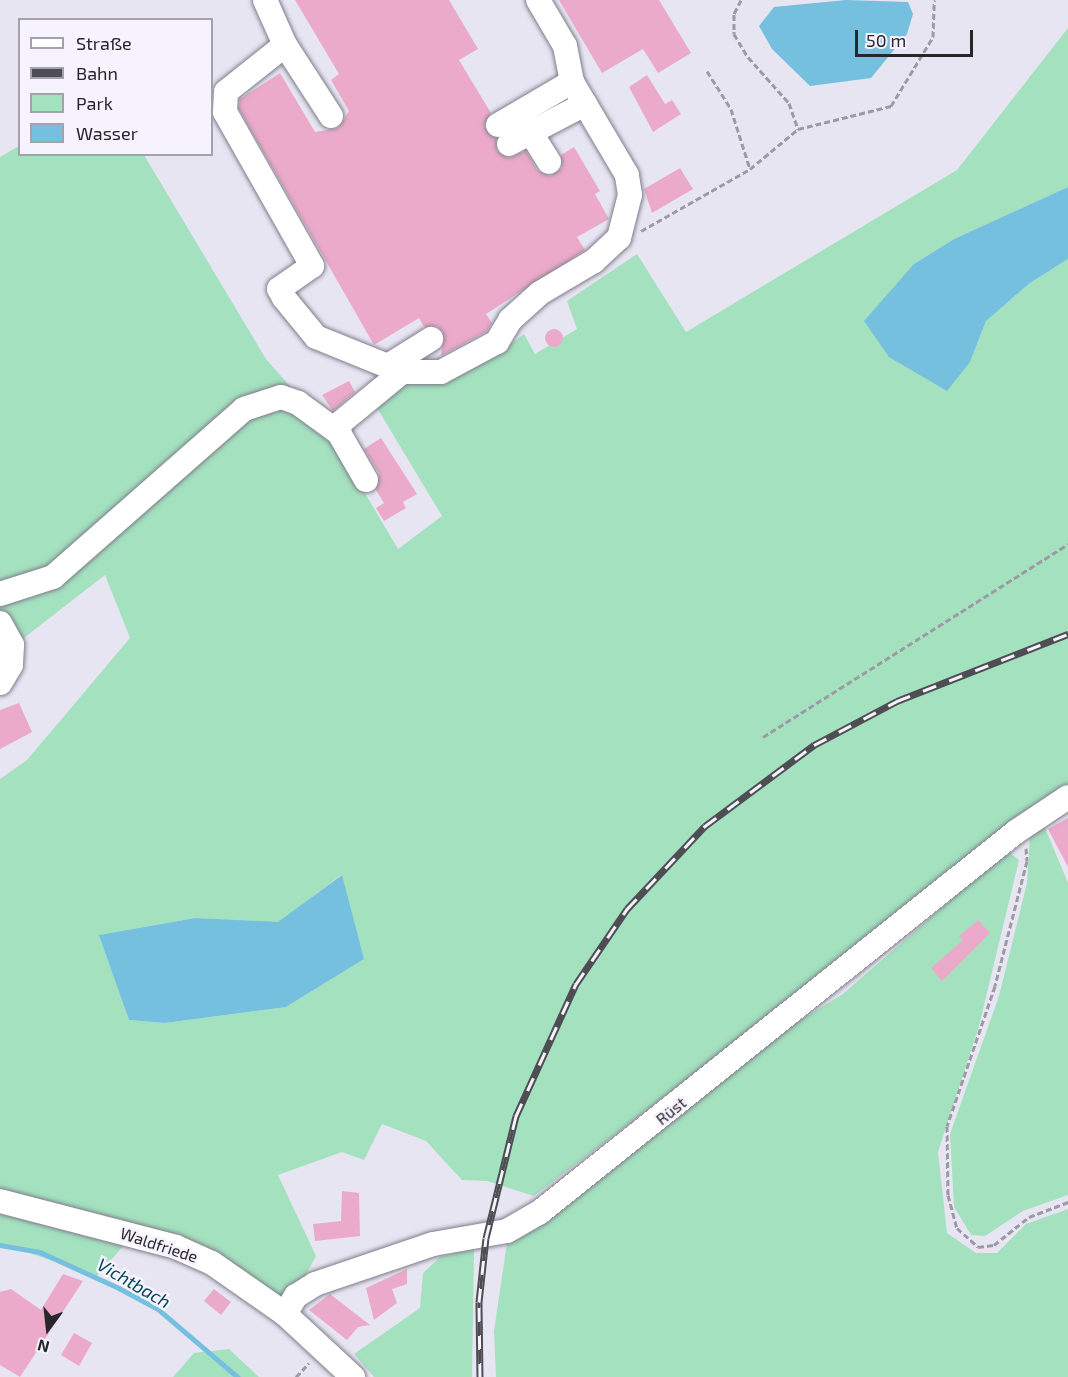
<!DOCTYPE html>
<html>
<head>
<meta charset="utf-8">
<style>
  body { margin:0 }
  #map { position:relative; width:1068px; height:1377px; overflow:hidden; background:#e8e5f3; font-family:"Exo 2",sans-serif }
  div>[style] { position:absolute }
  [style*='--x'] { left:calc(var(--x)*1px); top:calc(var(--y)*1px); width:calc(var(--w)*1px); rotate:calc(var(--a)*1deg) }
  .green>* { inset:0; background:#a4e1bf }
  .water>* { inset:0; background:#74c0de }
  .stream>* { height:4.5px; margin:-2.25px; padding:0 2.25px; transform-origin:2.25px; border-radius:2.25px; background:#74c0de }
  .building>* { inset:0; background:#ebaaca }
  .round { border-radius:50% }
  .path>* { height:3px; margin-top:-1.5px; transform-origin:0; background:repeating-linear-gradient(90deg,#9c9aa5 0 6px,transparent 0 9px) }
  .roads { filter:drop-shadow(0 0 2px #7f7d89) drop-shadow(0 0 2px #7f7d89) }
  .minor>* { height:24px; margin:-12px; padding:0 12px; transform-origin:12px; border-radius:12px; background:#fff }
  .rail>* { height:7px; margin-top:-3.5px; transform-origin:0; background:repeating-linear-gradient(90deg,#f6f3fe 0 14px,#4e4d53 0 28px); box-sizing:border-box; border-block:2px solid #4e4d53 }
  span { translate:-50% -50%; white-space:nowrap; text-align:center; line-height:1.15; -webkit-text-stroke:5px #f6f3fe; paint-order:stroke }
  .street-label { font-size:16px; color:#27262b }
  .water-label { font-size:18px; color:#004559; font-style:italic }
  .legend { position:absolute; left:18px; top:18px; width:195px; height:138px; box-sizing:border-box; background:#f6f3fe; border:2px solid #a3a1aa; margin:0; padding:8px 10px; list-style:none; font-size:18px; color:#27262b }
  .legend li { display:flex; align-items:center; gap:12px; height:30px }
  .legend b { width:30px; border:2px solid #a3a1aa }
  .north { position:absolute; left:18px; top:1299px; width:60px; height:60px; -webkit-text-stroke:4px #f6f3fe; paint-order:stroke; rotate:195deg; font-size:16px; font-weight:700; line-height:24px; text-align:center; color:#27262b }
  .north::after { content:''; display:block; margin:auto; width:21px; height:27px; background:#27262b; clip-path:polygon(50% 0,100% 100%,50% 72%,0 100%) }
  .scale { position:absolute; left:855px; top:30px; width:118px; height:27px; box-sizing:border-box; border:3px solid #27262b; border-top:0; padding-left:8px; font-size:18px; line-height:21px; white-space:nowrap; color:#27262b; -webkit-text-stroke:4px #f6f3fe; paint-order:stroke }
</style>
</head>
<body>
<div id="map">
  <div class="green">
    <div style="clip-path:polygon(evenodd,1068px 28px,1068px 187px,954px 239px,914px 264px,970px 362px,986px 321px,1030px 283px,1068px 259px,1068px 789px,534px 1196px,487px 1181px,462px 1180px,426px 1141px,382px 1124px,364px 1160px,342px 1152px,278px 1175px,316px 1256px,291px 1302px,217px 1262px,126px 1243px,97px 1276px,0 1243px,0 779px,27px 760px,130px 638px,105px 575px,16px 644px,0 614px,0 157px,19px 146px,20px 154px,144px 155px,266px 359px,326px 427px,398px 549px,442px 516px,374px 403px,410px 381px,507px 347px,524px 334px,535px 354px,577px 329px,567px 301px,637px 254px,686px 332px,957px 170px,1068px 28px,341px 875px,364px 959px,286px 1007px,165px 1023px,129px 1020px,100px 935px,195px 918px,278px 923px,341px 875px)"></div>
    <div style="clip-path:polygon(1043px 823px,1068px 883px,1068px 1195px,1023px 1211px,985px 1236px,971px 1235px,954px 1207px,950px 1134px,999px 996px,1027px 883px,1030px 834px)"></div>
    <div style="clip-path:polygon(1007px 851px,1019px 860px,979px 1026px,938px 1152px,947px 1233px,976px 1253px,997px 1253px,1026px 1224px,1068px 1209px,1068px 1377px,496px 1377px,494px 1331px,507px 1243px,714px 1073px,843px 994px)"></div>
    <div style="clip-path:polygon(474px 1249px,472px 1377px,374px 1377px,354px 1354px,420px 1308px,423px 1273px,440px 1257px)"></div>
    <div style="clip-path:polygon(229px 1349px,259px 1377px,173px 1377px,194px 1353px)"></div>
  </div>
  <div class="water">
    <div style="clip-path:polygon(846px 0,908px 2px,913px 14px,907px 34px,871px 78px,810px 86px,772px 49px,759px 26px,774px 7px)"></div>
    <div style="clip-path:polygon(1068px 187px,1068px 259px,1030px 283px,986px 321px,970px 362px,947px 391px,889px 357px,864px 321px,914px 264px,954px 239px)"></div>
    <div style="clip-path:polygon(342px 875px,364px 959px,286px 1007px,165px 1023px,129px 1020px,99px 935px,195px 918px,278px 922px)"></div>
  </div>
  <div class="stream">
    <div style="--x:0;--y:1245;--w:41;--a:9.9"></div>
    <div style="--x:40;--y:1252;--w:87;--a:24.5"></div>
    <div style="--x:119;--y:1288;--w:44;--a:28.3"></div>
    <div style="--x:158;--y:1309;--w:105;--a:40.4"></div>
  </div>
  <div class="building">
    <div style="clip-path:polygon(295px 0,449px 0,478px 49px,459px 60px,491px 113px,484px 126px,496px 139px,497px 151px,509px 158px,526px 151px,537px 170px,550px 176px,562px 168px,561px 155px,574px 147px,600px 191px,595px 194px,609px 219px,577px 237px,585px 250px,486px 314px,492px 323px,487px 331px,441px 356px,443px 332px,437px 326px,424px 327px,419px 318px,374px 345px,239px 109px,240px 99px,280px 73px,315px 132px,338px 128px,349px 111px,331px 80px,339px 74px)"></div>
    <div style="clip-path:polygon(559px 0,659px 0,691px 53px,658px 73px,643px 49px,602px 73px)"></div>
    <div style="clip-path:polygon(647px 75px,665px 104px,672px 100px,681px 114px,653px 132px,629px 87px)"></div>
    <div style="clip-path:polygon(680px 168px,693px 189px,652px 213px,644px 189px)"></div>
    <div class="round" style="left:545px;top:329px;width:18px;height:18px"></div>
    <div style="clip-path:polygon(349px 381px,355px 392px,333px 411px,322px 395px)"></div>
    <div style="clip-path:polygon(381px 438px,417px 494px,403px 502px,406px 508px,384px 521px,376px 508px,384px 503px,376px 490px,379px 473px,364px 449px)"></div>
    <div style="clip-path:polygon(19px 703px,32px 732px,0 749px,0 710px)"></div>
    <div style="clip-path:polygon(1068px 818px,1068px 867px,1048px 829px)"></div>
    <div style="clip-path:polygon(978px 920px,990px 933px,942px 981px,931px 968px,963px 940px,959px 936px)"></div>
    <div style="clip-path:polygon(342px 1191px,359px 1193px,360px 1236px,315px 1241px,313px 1224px,341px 1221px)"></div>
    <div style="clip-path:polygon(407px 1269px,407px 1284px,392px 1289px,397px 1303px,374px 1320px,366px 1288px)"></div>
    <div style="clip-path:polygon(63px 1274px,83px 1281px,20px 1377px,0 1365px,0 1292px,11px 1289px,41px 1310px)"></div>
    <div style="clip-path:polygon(214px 1289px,231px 1302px,221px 1315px,204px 1301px)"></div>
    <div style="clip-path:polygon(330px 1294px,339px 1301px,370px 1325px,358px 1327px,347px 1340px,309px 1310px)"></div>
    <div style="clip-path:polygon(74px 1333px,92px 1343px,79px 1366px,61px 1355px)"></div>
  </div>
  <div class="path">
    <div style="--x:741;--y:0;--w:16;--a:117"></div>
    <div style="--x:734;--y:14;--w:20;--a:90"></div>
    <div style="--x:734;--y:34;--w:27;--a:59"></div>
    <div style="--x:748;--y:57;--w:62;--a:48.3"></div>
    <div style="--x:789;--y:103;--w:28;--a:71"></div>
    <div style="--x:707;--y:71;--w:45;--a:57.7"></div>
    <div style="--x:731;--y:109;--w:63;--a:72.4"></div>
    <div style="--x:641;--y:231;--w:125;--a:-29.6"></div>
    <div style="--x:750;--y:169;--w:62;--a:-39.8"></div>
    <div style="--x:798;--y:129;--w:96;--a:-13.9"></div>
    <div style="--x:891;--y:106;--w:81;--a:-58.7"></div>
    <div style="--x:933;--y:37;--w:37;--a:-88"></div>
    <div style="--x:763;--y:737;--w:361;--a:-32.3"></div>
    <div style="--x:1026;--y:848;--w:13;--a:86"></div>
    <div style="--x:1027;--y:861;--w:129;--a:104.4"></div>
    <div style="--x:995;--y:986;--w:148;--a:108.9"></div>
    <div style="--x:947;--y:1126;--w:69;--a:89.2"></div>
    <div style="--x:948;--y:1195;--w:34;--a:75"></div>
    <div style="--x:957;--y:1228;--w:28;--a:42"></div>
    <div style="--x:978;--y:1247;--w:16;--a:-7"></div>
    <div style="--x:994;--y:1245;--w:45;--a:-38.7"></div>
    <div style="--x:1029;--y:1217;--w:42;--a:-21"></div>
    <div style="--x:296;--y:1377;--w:19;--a:-47"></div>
  </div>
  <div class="roads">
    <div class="minor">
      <div style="--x:265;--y:0;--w:49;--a:66"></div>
      <div style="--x:331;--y:116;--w:85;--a:-122.9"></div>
      <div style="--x:285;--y:45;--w:75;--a:141.5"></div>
      <div style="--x:226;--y:92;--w:20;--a:93"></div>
      <div style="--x:225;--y:112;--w:177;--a:60.5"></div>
      <div style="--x:312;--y:266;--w:40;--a:145.1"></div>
      <div style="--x:279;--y:289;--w:10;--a:61"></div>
      <div style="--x:284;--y:298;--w:50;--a:50.6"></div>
      <div style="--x:316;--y:337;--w:93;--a:22.1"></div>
      <div style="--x:402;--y:372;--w:39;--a:0"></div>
      <div style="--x:441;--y:372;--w:64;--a:-28.2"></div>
      <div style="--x:497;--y:342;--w:26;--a:-59"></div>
      <div style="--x:510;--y:320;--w:40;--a:-42"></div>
      <div style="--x:540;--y:293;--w:63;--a:-30.7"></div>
      <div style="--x:594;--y:261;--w:34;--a:-43"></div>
      <div style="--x:619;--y:238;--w:44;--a:-75.7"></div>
      <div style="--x:630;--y:195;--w:20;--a:-99"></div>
      <div style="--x:627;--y:175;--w:108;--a:-120.6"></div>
      <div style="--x:572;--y:82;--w:37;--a:-101"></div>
      <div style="--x:565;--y:46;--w:53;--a:-120.4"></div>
      <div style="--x:498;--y:125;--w:86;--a:-30.2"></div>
      <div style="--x:531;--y:133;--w:34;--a:58"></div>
      <div style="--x:509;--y:144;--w:86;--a:-27.8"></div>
      <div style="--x:388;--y:366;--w:51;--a:-32.1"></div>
      <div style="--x:366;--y:480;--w:54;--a:-119.9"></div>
      <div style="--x:339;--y:433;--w:10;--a:-84"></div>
      <div style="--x:340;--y:423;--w:80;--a:-39.4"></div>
      <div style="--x:0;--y:594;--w:56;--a:-17.8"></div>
      <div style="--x:53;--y:577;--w:254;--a:-41.3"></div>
      <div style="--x:244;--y:409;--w:39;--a:-18"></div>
      <div style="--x:281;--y:397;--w:18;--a:19"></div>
      <div style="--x:298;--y:403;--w:51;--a:36.2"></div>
      <div style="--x:0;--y:623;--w:25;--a:61"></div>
      <div style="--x:12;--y:645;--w:20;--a:93"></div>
      <div style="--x:11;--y:665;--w:21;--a:121"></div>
      <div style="--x:0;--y:1201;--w:182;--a:14.6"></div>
      <div style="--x:176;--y:1247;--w:39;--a:24"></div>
      <div style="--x:212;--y:1263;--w:89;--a:34.9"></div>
      <div style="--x:285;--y:1314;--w:93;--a:42.8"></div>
      <div style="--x:285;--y:1314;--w:21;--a:-59"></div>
      <div style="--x:296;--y:1296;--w:22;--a:-32"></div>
      <div style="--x:315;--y:1284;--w:125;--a:-18.7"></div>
      <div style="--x:433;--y:1244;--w:75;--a:-10"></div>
      <div style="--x:507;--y:1231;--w:38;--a:-30"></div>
      <div style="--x:540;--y:1212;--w:610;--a:-38.62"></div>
      <div style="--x:1017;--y:831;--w:61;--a:-33.7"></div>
    </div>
  </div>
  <div class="rail">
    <div style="--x:480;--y:1377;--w:75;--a:-90.8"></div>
    <div style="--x:479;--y:1302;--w:64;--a:-83.8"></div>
    <div style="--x:486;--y:1238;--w:126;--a:-76.2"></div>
    <div style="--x:516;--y:1116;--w:145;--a:-65.6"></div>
    <div style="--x:576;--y:984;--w:91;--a:-55.8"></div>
    <div style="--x:627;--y:909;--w:114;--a:-46.8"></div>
    <div style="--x:705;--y:826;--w:136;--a:-36.6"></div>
    <div style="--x:814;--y:745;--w:94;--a:-27.9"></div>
    <div style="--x:897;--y:701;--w:184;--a:-21.4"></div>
  </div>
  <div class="street-label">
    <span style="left:671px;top:1111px;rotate:-39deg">Rüst</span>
    <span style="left:159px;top:1245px;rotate:18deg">Waldfriede</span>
  </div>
  <div class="water-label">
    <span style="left:134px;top:1283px;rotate:30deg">Vichtbach</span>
  </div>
  <ul class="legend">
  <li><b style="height:8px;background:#fff"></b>Straße</li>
  <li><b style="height:8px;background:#4e4d53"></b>Bahn</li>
  <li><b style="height:16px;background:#a4e1bf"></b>Park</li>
  <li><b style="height:16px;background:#74c0de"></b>Wasser</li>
  </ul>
  <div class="north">N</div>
  <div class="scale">50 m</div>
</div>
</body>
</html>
